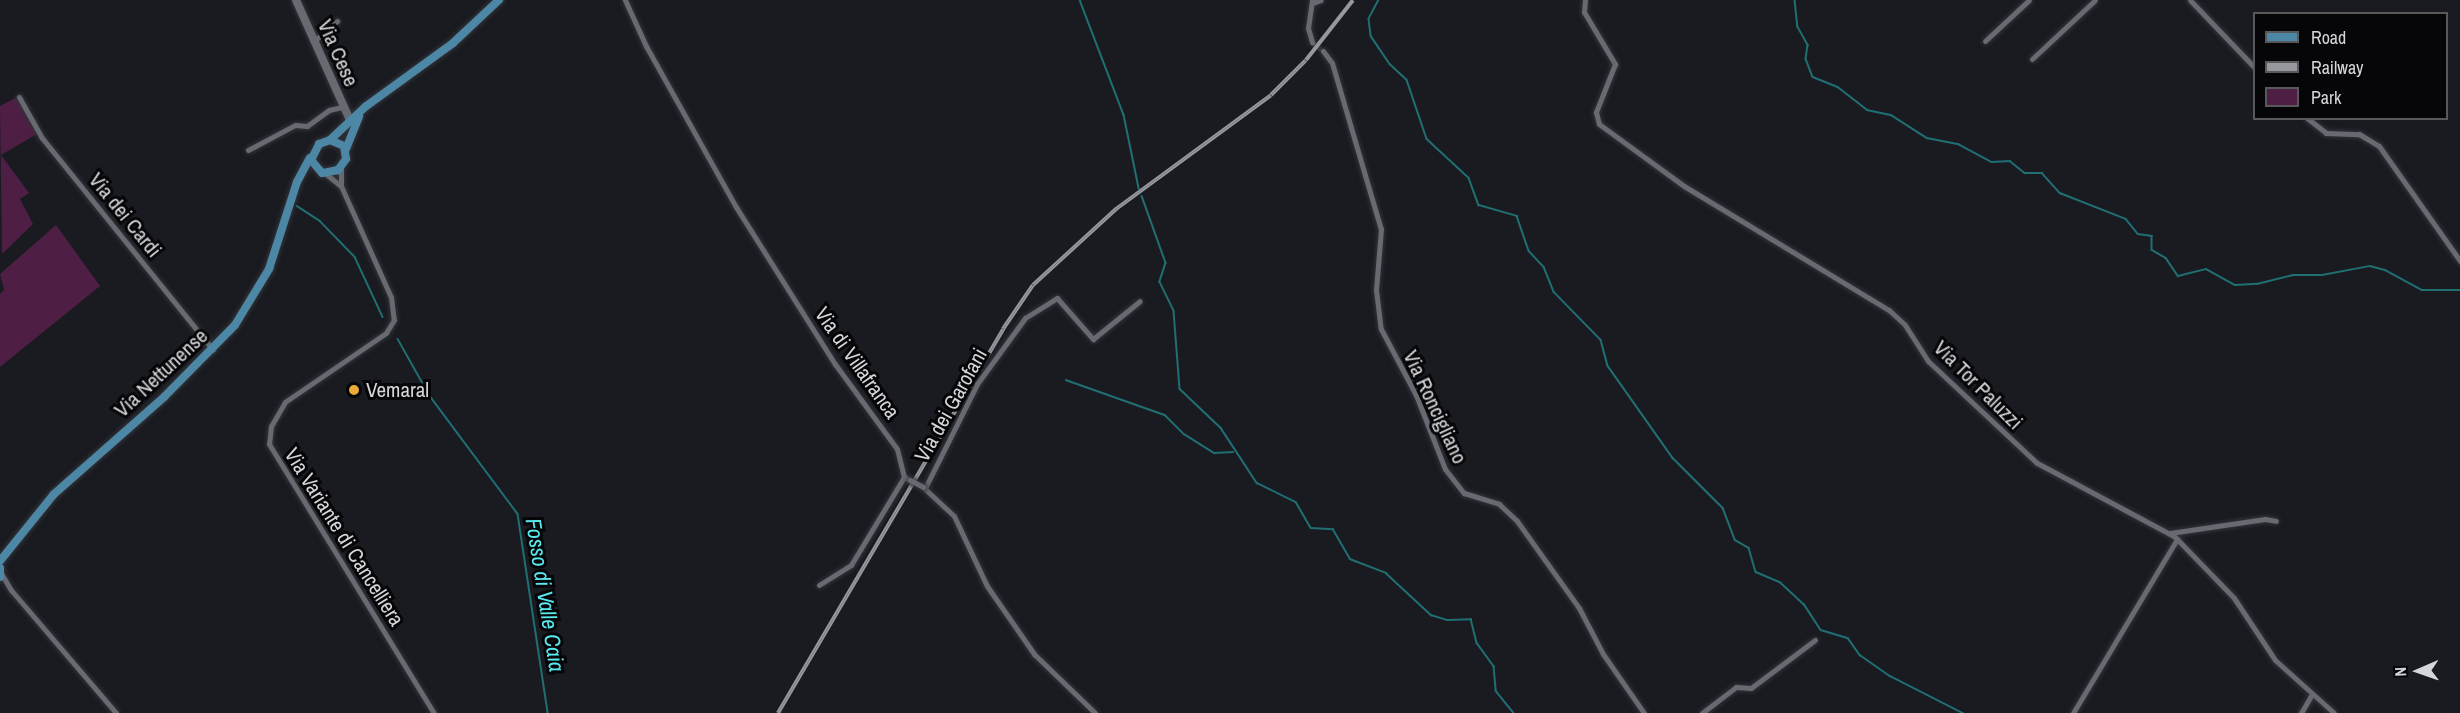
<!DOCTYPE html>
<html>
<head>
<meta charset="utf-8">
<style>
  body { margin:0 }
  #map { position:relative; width:2460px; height:713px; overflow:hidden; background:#191b21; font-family:"Archivo Narrow",sans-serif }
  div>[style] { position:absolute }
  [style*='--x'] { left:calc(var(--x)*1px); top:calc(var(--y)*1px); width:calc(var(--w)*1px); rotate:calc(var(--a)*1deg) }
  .green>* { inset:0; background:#4f1e45 }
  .stream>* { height:1.5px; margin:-0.75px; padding:0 0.75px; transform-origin:0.75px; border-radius:0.75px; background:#206f72 }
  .street-tunnel>* { height:5px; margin-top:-2.5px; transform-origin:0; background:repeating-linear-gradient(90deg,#35373d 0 5px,transparent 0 7.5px) }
  .roads { filter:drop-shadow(0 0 2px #333439) drop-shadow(0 0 2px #333439) }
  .street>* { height:5px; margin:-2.5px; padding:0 2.5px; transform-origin:2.5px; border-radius:2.5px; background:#676a71 }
  .secondary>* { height:8px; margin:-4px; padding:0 4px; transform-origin:4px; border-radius:4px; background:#676a71 }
  .primary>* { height:8px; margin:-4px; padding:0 4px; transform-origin:4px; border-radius:4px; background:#4d87a6 }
  .rail>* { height:4px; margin-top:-2px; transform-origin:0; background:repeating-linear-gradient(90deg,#060608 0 4.5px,#97989d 0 9px); box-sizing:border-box; border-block:2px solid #97989d }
  .bridges { filter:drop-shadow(0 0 2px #333439) drop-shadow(0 0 2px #333439) }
  .street-bridge>* { height:5px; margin:-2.5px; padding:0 2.5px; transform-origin:2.5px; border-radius:2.5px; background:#676a71 }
  .dots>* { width:16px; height:16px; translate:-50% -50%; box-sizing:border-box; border:3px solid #060608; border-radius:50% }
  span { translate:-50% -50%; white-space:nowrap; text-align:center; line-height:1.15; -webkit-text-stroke:6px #060608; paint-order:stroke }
  .street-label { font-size:21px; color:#d5d6da }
  .poi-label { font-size:21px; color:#d5d6da }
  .left { translate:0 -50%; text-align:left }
  .water-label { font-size:22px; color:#59eaf0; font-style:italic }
  .legend { position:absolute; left:2253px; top:12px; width:195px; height:108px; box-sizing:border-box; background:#060608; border:2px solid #59595c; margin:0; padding:8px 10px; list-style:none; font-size:18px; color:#d5d6da }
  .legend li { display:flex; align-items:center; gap:12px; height:30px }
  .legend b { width:30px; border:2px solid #59595c }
  .north { position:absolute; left:2388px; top:641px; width:60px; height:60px; -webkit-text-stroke:4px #060608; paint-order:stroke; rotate:268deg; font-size:16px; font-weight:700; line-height:24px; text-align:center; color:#d5d6da }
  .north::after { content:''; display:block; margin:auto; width:21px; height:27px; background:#d5d6da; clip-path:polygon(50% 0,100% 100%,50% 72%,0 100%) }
</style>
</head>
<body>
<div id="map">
  <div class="green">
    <div style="clip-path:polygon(17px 97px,37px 134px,1px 155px,29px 193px,20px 199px,33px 224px,2px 254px,0 106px)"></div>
    <div style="clip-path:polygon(56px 225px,100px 286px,0 367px,0 294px,4px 290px,0 274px)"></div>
  </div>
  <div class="stream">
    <div style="--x:1080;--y:0;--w:123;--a:69.1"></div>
    <div style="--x:1124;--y:115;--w:75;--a:78.4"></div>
    <div style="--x:1379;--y:0;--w:21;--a:118"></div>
    <div style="--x:1369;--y:19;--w:17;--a:83"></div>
    <div style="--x:1371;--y:36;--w:34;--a:56"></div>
    <div style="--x:1390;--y:64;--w:23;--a:43"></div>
    <div style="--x:1407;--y:80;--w:62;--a:71.3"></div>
    <div style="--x:1427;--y:139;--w:57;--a:42.9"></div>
    <div style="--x:1469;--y:178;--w:29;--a:70"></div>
    <div style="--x:1479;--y:205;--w:40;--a:16"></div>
    <div style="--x:1517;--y:216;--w:37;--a:71"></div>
    <div style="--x:1529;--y:251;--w:22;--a:47"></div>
    <div style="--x:1544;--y:267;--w:27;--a:68"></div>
    <div style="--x:1554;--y:292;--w:67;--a:45.6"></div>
    <div style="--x:1601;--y:340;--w:27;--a:75"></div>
    <div style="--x:1608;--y:366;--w:113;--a:54.8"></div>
    <div style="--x:1673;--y:458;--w:71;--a:45"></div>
    <div style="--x:1723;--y:508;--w:34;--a:69"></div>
    <div style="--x:1735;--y:540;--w:16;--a:30"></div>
    <div style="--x:1749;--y:548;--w:25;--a:74"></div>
    <div style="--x:1756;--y:572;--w:26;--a:23"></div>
    <div style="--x:1780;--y:582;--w:33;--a:43"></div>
    <div style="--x:1804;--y:604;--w:31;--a:57"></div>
    <div style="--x:1821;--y:630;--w:28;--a:17"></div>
    <div style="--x:1848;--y:638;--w:21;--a:55"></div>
    <div style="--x:1860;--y:655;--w:37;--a:35"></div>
    <div style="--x:1890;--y:676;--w:82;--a:26.9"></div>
    <div style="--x:1795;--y:0;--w:27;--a:84"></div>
    <div style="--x:1798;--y:27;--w:21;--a:61"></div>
    <div style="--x:1808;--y:45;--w:14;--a:98"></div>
    <div style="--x:1806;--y:59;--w:19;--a:69"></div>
    <div style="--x:1813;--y:77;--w:27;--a:22"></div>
    <div style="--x:1838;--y:87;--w:37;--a:38"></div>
    <div style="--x:1867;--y:110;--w:25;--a:12"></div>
    <div style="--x:1891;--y:115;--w:43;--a:32.6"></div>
    <div style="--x:1927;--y:138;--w:32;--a:11"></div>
    <div style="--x:1958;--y:144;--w:38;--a:28"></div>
    <div style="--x:1992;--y:162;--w:18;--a:-3"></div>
    <div style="--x:2010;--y:161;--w:19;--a:39"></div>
    <div style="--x:2025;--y:173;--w:17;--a:0"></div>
    <div style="--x:2042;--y:173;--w:27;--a:48"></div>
    <div style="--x:2060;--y:193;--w:71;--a:21.5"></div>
    <div style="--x:2126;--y:219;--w:19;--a:51"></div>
    <div style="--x:2138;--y:234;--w:14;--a:8"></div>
    <div style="--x:2152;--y:236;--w:14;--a:90"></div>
    <div style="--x:2152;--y:250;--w:16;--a:30"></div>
    <div style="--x:2166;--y:258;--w:22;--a:56"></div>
    <div style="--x:2178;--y:276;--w:29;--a:-14"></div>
    <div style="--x:2206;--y:269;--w:33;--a:29"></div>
    <div style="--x:2235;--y:285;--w:22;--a:-3"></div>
    <div style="--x:2257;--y:284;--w:36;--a:-14"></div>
    <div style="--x:2292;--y:275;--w:30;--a:0"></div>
    <div style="--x:2322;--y:275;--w:49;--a:-10.6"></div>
    <div style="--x:2370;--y:266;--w:16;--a:15"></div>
    <div style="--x:2385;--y:270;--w:42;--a:28.4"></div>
    <div style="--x:2422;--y:290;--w:38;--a:0"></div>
    <div style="--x:1142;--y:196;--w:71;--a:70.3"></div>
    <div style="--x:1166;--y:263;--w:20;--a:108"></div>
    <div style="--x:1160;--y:282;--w:32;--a:64"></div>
    <div style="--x:1174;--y:311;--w:78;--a:85.6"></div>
    <div style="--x:1180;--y:389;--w:57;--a:43.6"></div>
    <div style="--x:1221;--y:428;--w:66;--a:56.8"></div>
    <div style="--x:1257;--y:483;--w:43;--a:26"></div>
    <div style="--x:1296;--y:502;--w:30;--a:60"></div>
    <div style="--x:1311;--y:528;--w:22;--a:3"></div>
    <div style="--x:1333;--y:529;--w:34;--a:60"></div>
    <div style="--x:1350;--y:559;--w:39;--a:21"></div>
    <div style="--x:1386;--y:573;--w:62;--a:43"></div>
    <div style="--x:1431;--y:615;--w:17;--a:17"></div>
    <div style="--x:1447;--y:620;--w:24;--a:-2"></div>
    <div style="--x:1471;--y:619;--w:25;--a:76"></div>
    <div style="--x:1477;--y:643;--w:29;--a:54"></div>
    <div style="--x:1494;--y:666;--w:25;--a:85"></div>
    <div style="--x:1496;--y:691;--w:28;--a:51"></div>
    <div style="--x:297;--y:206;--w:27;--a:33"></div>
    <div style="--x:320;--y:221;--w:50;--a:45.8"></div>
    <div style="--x:355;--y:257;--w:66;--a:65"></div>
    <div style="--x:398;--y:339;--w:65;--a:60.7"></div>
    <div style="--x:430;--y:396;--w:147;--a:53.3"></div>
    <div style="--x:518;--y:514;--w:201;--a:81.4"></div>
    <div style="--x:1066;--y:380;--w:105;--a:19.5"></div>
    <div style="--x:1165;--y:415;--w:27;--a:45"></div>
    <div style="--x:1184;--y:434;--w:36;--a:32"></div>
    <div style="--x:1214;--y:453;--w:19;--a:-3"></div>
  </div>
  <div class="street-tunnel">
    <div style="--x:1312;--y:42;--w:14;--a:39"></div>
  </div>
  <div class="roads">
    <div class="street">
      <div style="--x:625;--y:0;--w:51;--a:65.5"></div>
      <div style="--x:646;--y:46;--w:184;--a:60.8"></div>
      <div style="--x:736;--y:207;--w:186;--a:57.8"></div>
      <div style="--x:835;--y:364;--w:105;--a:53.9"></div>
      <div style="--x:897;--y:449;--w:29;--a:76"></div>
      <div style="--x:904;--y:477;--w:7;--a:27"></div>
      <div style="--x:1312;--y:0;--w:28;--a:98"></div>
      <div style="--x:1308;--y:28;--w:15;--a:74"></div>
      <div style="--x:1585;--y:0;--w:12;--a:95"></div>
      <div style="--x:1584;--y:12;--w:61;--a:59.2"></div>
      <div style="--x:1615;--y:64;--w:52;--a:111.6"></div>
      <div style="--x:1596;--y:112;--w:12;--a:76"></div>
      <div style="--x:1599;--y:124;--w:105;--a:36.1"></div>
      <div style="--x:1684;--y:186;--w:240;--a:31.2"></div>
      <div style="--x:1889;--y:310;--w:22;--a:43"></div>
      <div style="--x:1905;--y:325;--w:43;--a:57.4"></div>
      <div style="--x:1928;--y:361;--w:149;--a:43.1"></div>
      <div style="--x:2037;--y:463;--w:155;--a:28.1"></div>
      <div style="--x:2174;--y:536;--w:86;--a:45.9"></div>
      <div style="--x:2234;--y:598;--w:74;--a:56.5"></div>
      <div style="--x:2275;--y:660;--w:79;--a:41.9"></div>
      <div style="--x:2190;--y:0;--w:93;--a:46.3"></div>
      <div style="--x:1312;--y:3;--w:9;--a:-18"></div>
      <div style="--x:1985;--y:41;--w:60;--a:-43"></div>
      <div style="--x:313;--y:42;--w:32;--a:-41"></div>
      <div style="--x:1323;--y:51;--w:15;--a:53"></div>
      <div style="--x:1332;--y:63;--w:173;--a:73.6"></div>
      <div style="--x:1381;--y:229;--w:61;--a:94.7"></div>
      <div style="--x:1376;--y:290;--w:39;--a:83"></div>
      <div style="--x:1381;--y:329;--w:75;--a:62.1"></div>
      <div style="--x:1416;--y:395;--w:79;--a:68.6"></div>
      <div style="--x:1445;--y:469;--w:31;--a:52"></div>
      <div style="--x:1464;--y:493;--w:37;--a:17"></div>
      <div style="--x:1499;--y:504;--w:25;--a:43"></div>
      <div style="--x:1517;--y:521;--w:107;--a:54.5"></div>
      <div style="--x:1579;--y:608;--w:52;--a:62.4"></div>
      <div style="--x:1603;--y:654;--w:72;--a:55.2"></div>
      <div style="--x:2032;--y:59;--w:86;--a:-43.1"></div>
      <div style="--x:19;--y:97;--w:47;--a:60.7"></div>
      <div style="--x:42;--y:138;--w:272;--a:51.1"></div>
      <div style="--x:2307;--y:118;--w:24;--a:38"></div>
      <div style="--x:2326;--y:133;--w:33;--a:2"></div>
      <div style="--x:2359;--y:134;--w:23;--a:31"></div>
      <div style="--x:2379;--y:146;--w:141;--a:54.8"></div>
      <div style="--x:248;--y:150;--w:53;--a:-28"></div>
      <div style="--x:295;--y:125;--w:12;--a:5"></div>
      <div style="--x:307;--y:126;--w:27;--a:-36"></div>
      <div style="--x:329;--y:110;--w:13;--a:-13"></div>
      <div style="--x:341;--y:167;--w:19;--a:90"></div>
      <div style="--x:341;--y:186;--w:122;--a:65.8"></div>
      <div style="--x:391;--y:297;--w:23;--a:83"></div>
      <div style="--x:394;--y:320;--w:15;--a:122"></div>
      <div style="--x:386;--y:333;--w:122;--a:145.7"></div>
      <div style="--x:285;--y:402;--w:28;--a:120"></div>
      <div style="--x:271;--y:426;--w:18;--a:96"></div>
      <div style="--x:269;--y:444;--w:316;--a:58.5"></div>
      <div style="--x:326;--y:174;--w:19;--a:39"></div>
      <div style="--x:924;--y:488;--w:41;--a:43"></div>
      <div style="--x:954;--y:516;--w:77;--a:64.8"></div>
      <div style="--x:987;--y:586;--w:83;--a:55.3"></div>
      <div style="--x:1034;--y:654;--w:85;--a:44"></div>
      <div style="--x:925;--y:488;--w:116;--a:-63.4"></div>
      <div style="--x:977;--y:384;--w:82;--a:-54"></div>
      <div style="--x:1025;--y:318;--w:38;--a:-32"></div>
      <div style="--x:1057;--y:298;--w:55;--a:48.7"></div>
      <div style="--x:1093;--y:339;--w:60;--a:-39"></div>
      <div style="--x:2170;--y:533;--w:96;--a:-8.4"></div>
      <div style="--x:2265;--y:519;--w:11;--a:10"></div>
      <div style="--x:1;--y:573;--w:20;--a:60"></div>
      <div style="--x:11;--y:590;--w:162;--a:49.5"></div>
      <div style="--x:819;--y:585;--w:38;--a:-32"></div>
      <div style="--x:851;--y:565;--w:103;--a:-58.9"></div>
      <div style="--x:1702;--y:713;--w:43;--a:-37.4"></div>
      <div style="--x:1736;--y:687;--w:15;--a:4"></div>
      <div style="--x:1751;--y:688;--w:80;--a:-36.9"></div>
      <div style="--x:2073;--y:713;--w:203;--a:-59.1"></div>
      <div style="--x:2301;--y:713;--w:22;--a:-60"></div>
    </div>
    <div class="secondary">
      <div style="--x:296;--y:0;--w:132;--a:65.8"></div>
    </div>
    <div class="primary">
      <div style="--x:330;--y:140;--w:15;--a:23"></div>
      <div style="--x:344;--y:146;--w:13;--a:81"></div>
      <div style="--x:346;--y:159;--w:14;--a:126"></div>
      <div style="--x:338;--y:170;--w:16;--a:169"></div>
      <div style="--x:322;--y:173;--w:17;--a:-130"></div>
      <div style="--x:311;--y:160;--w:18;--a:-63"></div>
      <div style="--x:319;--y:144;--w:12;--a:-20"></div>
      <div style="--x:330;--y:140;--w:48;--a:-43.3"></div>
      <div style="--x:365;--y:107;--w:109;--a:-36"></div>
      <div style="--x:453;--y:43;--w:63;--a:-43.1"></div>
      <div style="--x:346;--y:149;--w:35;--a:-68"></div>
      <div style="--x:0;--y:561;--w:86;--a:-51.1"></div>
      <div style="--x:54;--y:494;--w:147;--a:-41.4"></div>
      <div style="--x:164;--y:397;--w:101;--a:-45.4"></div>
      <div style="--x:235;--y:325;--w:66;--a:-58.7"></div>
      <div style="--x:269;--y:269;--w:91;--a:-72.2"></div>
      <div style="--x:297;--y:182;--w:27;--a:-62"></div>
      <div style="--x:0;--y:568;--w:9;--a:90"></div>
    </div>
  </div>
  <div class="rail">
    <div style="--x:778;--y:713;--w:445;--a:-59.6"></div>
    <div style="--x:1003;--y:329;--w:53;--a:-55.7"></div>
    <div style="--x:1033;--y:285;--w:113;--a:-42.5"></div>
    <div style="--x:1116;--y:209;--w:192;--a:-36.3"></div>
    <div style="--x:1271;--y:95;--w:49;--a:-45"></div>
    <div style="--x:1306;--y:60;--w:76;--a:-51.9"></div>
  </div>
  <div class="bridges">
    <div class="street-bridge">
      <div style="--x:910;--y:480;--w:15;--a:28"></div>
    </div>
  </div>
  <div class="dots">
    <div style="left:354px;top:390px;background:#eaaa38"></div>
  </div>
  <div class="street-label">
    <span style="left:338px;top:53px;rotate:66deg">Via Cese</span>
    <span style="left:125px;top:215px;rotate:51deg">Via dei Cardi</span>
    <span style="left:857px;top:363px;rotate:55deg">Via di Villafranca</span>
    <span style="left:161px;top:373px;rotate:-43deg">Via Nettunense</span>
    <span style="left:1978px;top:385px;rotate:45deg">Via Tor Paluzzi</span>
    <span style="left:951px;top:405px;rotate:-61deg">Via dei Garofani</span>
    <span style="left:1435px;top:407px;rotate:65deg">Via Roncigliano</span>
    <span style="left:344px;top:537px;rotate:58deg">Via Variante di Cancelliera</span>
  </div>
  <div class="poi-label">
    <span class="left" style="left:366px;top:390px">Vemaral</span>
  </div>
  <div class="water-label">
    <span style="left:545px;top:595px;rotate:81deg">Fosso di Valle Caia</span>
  </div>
  <ul class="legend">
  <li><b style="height:8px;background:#4d87a6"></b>Road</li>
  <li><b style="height:8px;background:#97989d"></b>Railway</li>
  <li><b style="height:16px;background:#4f1e45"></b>Park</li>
  </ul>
  <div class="north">N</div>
</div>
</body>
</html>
